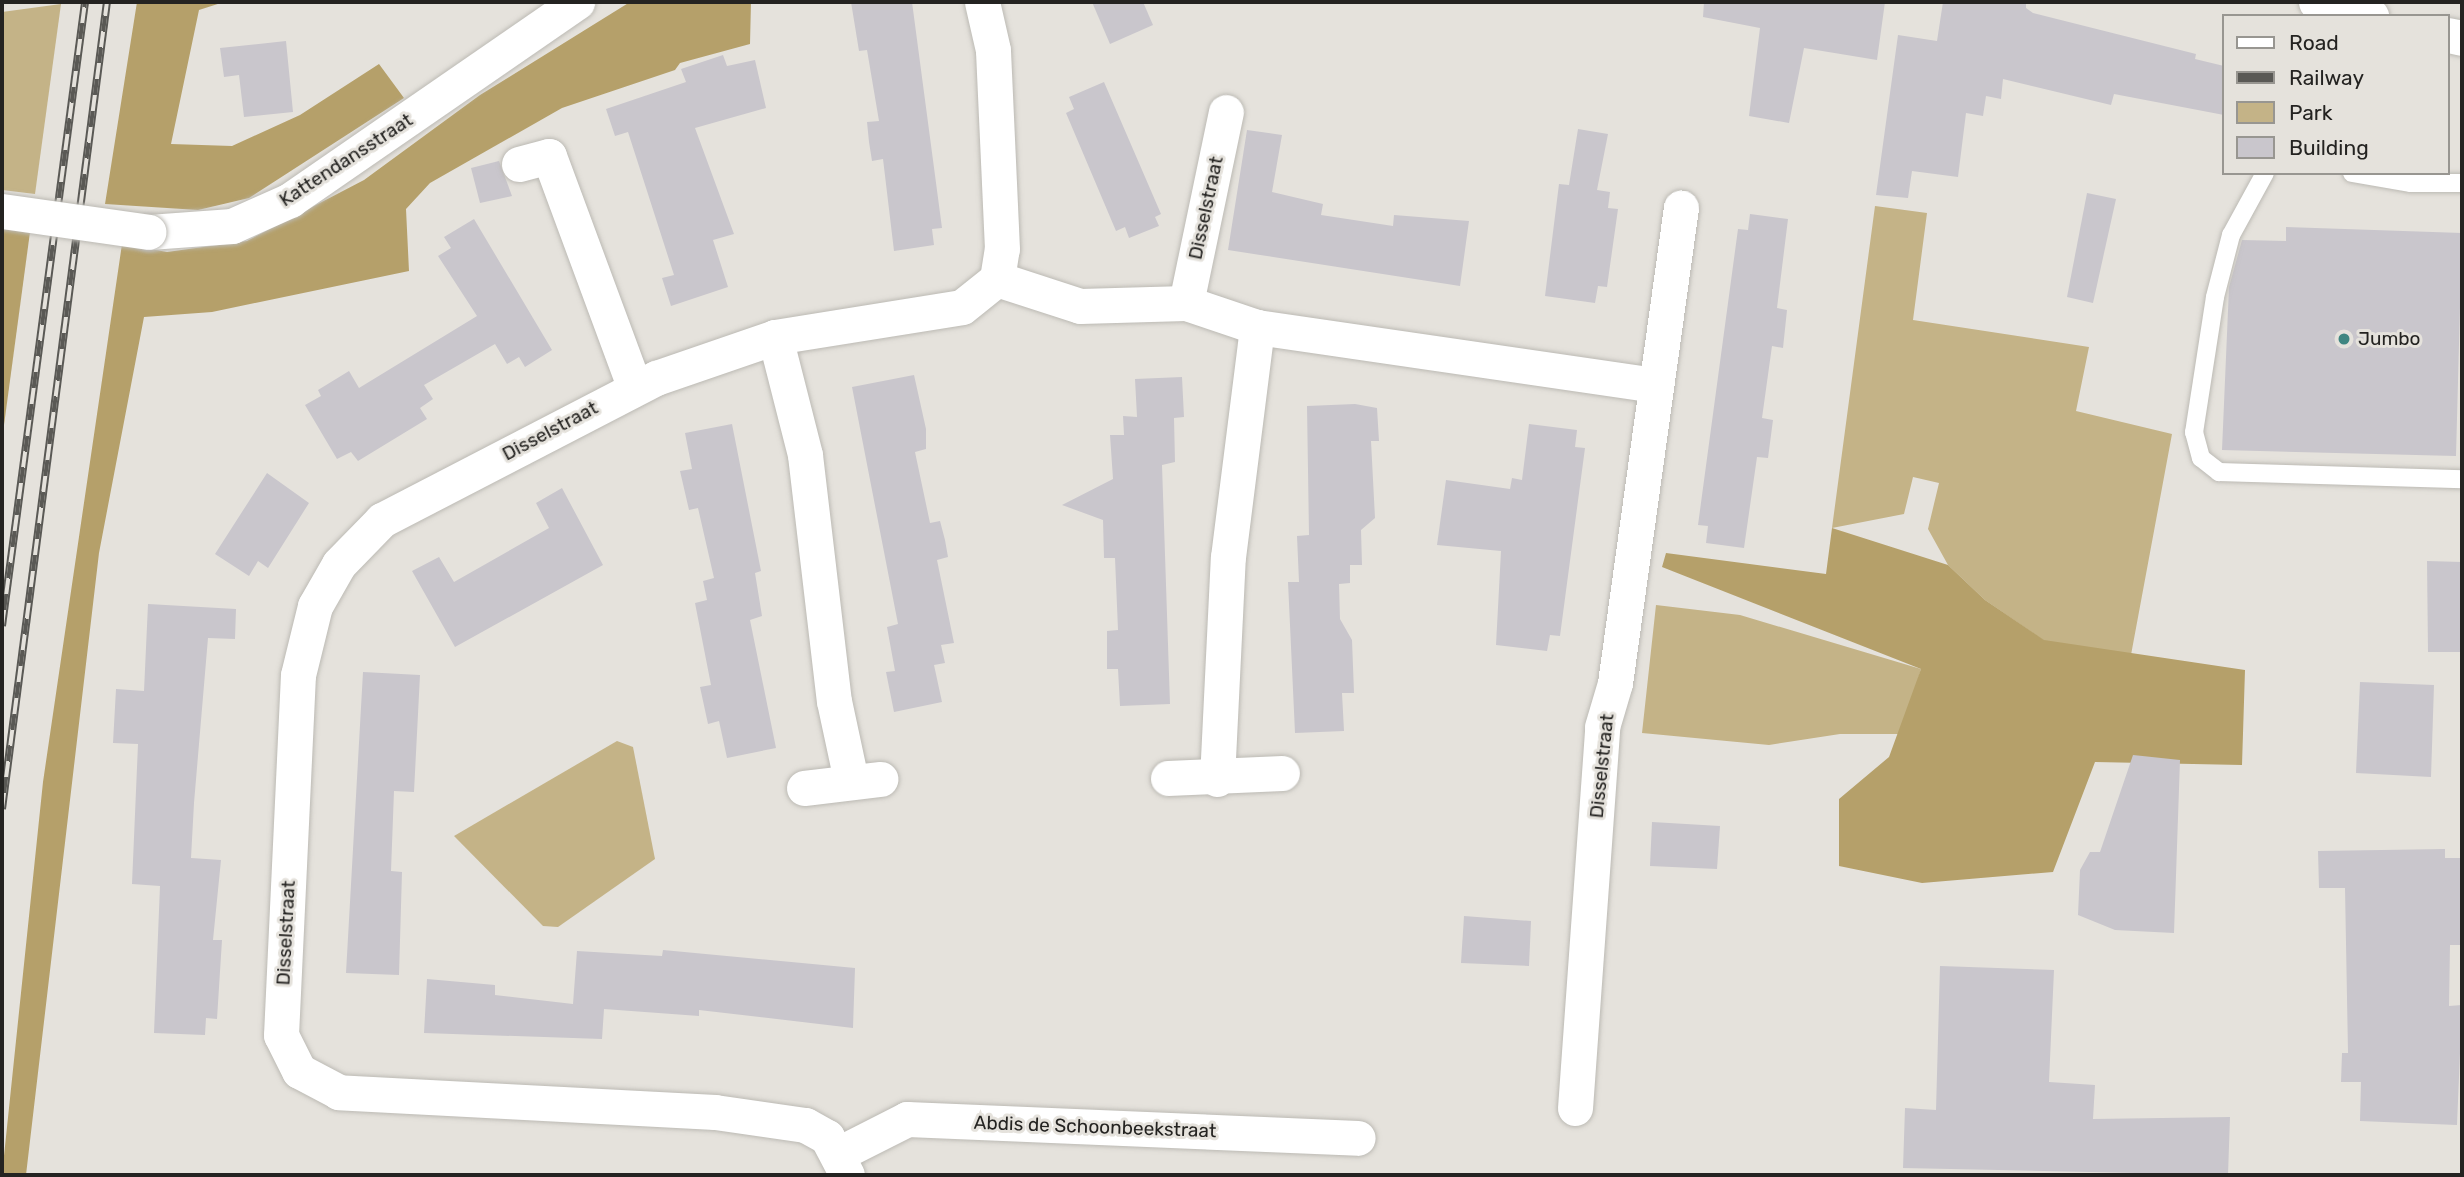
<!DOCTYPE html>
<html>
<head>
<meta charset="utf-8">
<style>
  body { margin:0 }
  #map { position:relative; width:2464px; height:1177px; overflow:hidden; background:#e5e2dc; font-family:Rubik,sans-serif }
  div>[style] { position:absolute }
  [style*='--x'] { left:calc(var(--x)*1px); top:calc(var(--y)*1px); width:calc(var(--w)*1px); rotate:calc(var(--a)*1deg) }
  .green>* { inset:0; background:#c4b387 }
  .forest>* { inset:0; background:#b5a06a }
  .building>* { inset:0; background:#c9c6cc }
  .roads { filter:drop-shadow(0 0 2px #bcbab4) drop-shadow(0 0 2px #bcbab4) }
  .lane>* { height:18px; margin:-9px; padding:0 9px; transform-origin:9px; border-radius:9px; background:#fff }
  .street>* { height:35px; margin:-17.5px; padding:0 17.5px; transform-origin:17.5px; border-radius:17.5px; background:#fff }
  .rail>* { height:8px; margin-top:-4px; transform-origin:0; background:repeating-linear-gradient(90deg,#e5e2dc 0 16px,#5a5955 0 32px); box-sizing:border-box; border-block:2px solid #5a5955 }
  .bridges { filter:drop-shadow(0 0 2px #bcbab4) drop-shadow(0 0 2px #bcbab4) }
  .street-bridge>* { height:35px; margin:-17.5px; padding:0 17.5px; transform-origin:17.5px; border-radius:17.5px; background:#fff }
  .dots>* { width:19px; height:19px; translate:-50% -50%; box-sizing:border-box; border:4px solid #e5e2dc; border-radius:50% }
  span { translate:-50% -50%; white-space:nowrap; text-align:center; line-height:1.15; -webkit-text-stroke:6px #e5e2dc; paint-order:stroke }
  .street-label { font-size:19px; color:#242321 }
  .poi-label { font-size:19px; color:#242321 }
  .left { translate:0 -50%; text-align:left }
  .frame { position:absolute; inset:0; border:4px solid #242321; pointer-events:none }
  .legend { position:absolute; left:2222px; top:14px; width:228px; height:161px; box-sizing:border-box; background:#e5e2dc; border:2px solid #989691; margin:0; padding:9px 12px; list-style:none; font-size:21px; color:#242321 }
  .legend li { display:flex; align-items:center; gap:14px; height:35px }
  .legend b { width:35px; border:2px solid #989691 }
</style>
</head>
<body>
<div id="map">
  <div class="green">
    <div style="clip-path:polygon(61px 4px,35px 194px,2px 190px,2px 12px)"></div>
    <div style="clip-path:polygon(1875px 206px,1927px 213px,1913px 320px,2089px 347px,2076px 411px,2172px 434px,2131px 655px,2049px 644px,1985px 600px,1948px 565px,1928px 529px,1939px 483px,1913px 477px,1904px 514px,1832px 528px)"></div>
    <div style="clip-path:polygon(1656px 605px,1740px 615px,1921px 669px,1902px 734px,1840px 734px,1769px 745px,1642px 733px)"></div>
    <div style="clip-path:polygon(617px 741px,633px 747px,655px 859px,558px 927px,543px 926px,454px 836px)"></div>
  </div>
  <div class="forest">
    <div style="clip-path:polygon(137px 2px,224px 2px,199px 10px,171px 144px,232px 146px,300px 115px,379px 64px,404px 98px,249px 198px,198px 210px,105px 204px)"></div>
    <div style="clip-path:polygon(630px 2px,751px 2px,750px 44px,680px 63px,675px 70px,562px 108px,430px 183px,406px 209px,409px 271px,212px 312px,144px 317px,99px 553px,26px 1175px,2px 1175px,43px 782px,122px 244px,167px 252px,247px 241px,364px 180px,480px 95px)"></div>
    <div style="clip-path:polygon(2px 229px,30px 232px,2px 440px)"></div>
    <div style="clip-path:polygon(1832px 528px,1948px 565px,1985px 600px,2044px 640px,2245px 670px,2242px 765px,2095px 762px,2053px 872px,1922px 883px,1839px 866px,1839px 799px,1889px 757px,1921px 669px,1662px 567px,1666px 553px,1826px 574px)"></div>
  </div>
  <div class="building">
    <div style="clip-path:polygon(851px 2px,912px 2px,942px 228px,932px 229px,934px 245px,894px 251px,883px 159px,872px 161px,869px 142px,867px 122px,879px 121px,867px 50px,859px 51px)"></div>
    <div style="clip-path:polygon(1092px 2px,1143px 2px,1153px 25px,1110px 44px)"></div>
    <div style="clip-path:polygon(1704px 2px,1885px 2px,1877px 60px,1804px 48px,1789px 123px,1749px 116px,1760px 28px,1703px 17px)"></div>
    <div style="clip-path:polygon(1943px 2px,2026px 2px,2026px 8px,2033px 13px,2196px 54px,2195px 59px,2224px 66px,2224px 115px,2114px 94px,2111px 105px,2003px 79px,2001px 99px,1986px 96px,1983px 116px,1966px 113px,1958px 177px,1912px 171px,1908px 198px,1876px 195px,1898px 35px,1937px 41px)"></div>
    <div style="clip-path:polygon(286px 41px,293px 112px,244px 117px,239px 75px,224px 77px,220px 48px)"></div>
    <div style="clip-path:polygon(723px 55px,727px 66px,755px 60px,766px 108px,695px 128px,734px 234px,713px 240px,728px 287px,671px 306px,662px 278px,674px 275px,647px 191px,628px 132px,615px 136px,606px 109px,686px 82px,681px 69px)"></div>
    <div style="clip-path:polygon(1104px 82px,1161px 214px,1155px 217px,1159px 226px,1129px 238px,1125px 227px,1116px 231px,1066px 113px,1074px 109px,1069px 97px)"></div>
    <div style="clip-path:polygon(1578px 129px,1608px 134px,1597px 190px,1610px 192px,1608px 208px,1618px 209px,1607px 287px,1598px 286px,1595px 303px,1545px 296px,1559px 184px,1569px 185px)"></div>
    <div style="clip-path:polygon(1247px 130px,1282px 135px,1272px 192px,1323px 204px,1321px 215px,1393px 226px,1394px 215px,1469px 221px,1460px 286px,1228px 250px)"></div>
    <div style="clip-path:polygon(499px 161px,512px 196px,480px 203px,471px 168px)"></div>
    <div style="clip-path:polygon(2087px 193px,2116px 199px,2093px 303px,2067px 297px)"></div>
    <div style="clip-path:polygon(1750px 214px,1788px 219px,1777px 308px,1787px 310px,1783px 348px,1772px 346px,1762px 418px,1773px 420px,1768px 458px,1757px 457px,1744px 548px,1706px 543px,1708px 526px,1698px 525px,1738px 229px,1748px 230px)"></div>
    <div style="clip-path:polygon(474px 219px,552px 350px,525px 367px,519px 357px,507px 364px,495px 344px,424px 385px,433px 399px,420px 408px,427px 419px,358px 461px,351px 452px,337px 459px,305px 405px,321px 396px,318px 390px,349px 371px,359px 388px,477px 316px,438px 256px,451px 248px,444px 237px)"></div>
    <div style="clip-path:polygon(2286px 227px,2462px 233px,2456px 456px,2222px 450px,2229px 287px,2242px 240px,2286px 241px)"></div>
    <div style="clip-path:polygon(914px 375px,926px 429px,926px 449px,915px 452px,930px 523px,940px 521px,945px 540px,948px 557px,937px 560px,954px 643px,941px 645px,945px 663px,934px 665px,942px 702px,894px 712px,886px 672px,895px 671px,887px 627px,898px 624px,852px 387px)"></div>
    <div style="clip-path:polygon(1182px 377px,1184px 417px,1174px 418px,1175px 462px,1162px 465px,1170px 704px,1120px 706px,1118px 669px,1107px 669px,1107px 631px,1118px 630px,1115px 558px,1104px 558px,1103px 520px,1062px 505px,1113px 479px,1110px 435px,1124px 435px,1123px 416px,1137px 417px,1135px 379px)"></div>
    <div style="clip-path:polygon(1355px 404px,1377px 408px,1379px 441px,1371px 441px,1375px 518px,1361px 530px,1362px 565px,1350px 565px,1350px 583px,1339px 584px,1340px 619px,1352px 640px,1354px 693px,1342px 693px,1344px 731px,1295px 733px,1288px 582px,1299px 582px,1297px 536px,1309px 535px,1307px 406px)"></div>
    <div style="clip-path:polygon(732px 424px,761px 571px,755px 573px,762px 616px,750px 620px,776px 748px,727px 758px,719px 721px,708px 724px,700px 687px,711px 685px,695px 603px,707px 600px,703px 581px,714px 578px,698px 508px,689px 510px,680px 471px,692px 469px,685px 433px)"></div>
    <div style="clip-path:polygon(1529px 424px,1577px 430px,1575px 447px,1585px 448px,1560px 636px,1550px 635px,1547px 651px,1496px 645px,1501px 551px,1437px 545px,1446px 480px,1510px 489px,1512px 478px,1522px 480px)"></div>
    <div style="clip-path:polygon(267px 473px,309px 503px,268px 568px,258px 561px,249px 576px,215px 554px)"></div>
    <div style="clip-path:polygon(562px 488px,603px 565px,455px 647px,412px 571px,439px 557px,454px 582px,549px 528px,536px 503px)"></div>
    <div style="clip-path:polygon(2427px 561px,2462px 562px,2462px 652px,2428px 652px)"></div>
    <div style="clip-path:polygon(148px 604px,236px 609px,235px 639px,208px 638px,194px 803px,191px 858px,221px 860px,213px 940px,222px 940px,217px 1019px,206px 1018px,205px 1035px,154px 1033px,160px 886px,132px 884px,138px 744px,113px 743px,116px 689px,144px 691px)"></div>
    <div style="clip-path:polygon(363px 672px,420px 675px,414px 792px,394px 791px,391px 871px,402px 872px,399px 975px,346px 973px)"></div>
    <div style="clip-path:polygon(2360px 682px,2434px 685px,2431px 777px,2356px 773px)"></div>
    <div style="clip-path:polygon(2133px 755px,2180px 760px,2174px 933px,2115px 930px,2078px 915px,2080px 870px,2090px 852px,2100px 852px)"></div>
    <div style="clip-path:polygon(1652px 822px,1720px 826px,1717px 869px,1650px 866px)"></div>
    <div style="clip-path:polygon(2445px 849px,2445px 858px,2462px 858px,2462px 945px,2450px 945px,2449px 1006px,2462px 1005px,2457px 1125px,2360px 1121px,2361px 1082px,2341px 1082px,2342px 1053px,2348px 1053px,2345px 888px,2319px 888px,2318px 851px)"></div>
    <div style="clip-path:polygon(1464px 916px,1531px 921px,1529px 966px,1461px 963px)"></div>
    <div style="clip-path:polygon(663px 950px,855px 968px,853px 1028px,699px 1010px,699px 1016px,604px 1009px,602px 1039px,424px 1033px,427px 979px,495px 985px,495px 995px,573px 1004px,577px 951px,662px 956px)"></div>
    <div style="clip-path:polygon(1940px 966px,2054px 970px,2049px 1082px,2095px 1085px,2093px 1119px,2230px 1117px,2228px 1175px,1903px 1168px,1905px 1108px,1936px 1110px)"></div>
  </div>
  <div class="roads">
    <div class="lane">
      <div style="--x:2265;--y:173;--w:71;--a:118.7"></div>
      <div style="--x:2231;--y:235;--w:64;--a:104.5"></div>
      <div style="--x:2215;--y:297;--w:137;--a:98.8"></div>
      <div style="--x:2194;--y:432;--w:27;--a:75"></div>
      <div style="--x:2201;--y:458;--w:23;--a:38"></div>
      <div style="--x:2219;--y:472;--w:243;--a:1.7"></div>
      <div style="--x:2352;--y:173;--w:60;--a:9.6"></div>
      <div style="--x:2411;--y:183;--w:10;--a:-73"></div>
      <div style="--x:2411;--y:183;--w:51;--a:0"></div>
    </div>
    <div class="street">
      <div style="--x:2316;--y:2;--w:57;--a:14.3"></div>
      <div style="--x:2448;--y:35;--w:14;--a:12"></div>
      <div style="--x:519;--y:164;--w:31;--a:-15"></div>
      <div style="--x:549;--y:156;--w:247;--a:69.7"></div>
      <div style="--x:149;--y:232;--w:83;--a:-4.1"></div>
      <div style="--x:232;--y:226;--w:64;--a:-24.1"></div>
      <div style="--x:290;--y:200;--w:349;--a:-34.6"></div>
      <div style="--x:997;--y:279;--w:87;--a:18"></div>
      <div style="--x:1080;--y:306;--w:106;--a:-1.6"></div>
      <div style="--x:1186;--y:303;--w:75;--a:18.7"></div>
      <div style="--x:1257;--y:327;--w:402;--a:8.3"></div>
      <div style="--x:1186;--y:303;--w:195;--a:-78.2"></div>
      <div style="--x:775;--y:337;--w:122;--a:75.7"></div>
      <div style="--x:805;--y:455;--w:248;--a:83.3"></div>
      <div style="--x:834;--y:701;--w:81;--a:77.9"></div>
      <div style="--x:1168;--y:778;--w:114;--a:-2.5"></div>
      <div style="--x:1217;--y:779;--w:222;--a:-87.2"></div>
      <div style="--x:1228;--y:557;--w:232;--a:-82.8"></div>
      <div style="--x:804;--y:788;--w:77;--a:-6.8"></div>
      <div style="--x:1575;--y:1108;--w:382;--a:-85.9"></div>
      <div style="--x:1602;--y:727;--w:46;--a:-73.5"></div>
      <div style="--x:1615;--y:683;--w:480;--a:-82.1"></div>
      <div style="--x:840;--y:1153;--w:75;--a:-26.9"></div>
      <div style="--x:907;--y:1119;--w:451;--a:2.4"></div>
      <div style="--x:847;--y:1175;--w:43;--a:-117.8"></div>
      <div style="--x:827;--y:1137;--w:25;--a:-151"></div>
      <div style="--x:805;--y:1125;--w:91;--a:-171.8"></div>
      <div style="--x:715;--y:1112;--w:377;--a:-177"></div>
      <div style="--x:339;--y:1092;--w:45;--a:-152.3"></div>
      <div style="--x:299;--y:1071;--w:40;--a:-116.6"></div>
      <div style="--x:281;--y:1035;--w:360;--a:-87.3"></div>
      <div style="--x:298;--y:675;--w:71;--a:-76.2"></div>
      <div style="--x:315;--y:606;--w:48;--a:-60.3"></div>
      <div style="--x:339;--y:564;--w:62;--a:-45.7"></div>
      <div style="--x:382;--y:520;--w:309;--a:-27.4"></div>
      <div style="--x:656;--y:378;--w:126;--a:-19"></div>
      <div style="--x:775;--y:337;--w:189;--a:-9.1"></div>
      <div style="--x:962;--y:307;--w:45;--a:-38.7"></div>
      <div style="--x:997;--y:279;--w:30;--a:-81"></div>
      <div style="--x:1002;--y:249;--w:199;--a:-92.6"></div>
      <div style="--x:993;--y:50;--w:49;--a:-102.9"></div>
    </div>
  </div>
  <div class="rail">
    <div style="--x:2;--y:626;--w:629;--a:-82.42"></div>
    <div style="--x:2;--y:809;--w:814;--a:-82.59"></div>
  </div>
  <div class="bridges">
    <div class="street-bridge">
      <div style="--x:2;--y:211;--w:148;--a:8.1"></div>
    </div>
  </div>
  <div class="dots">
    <div style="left:2344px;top:339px;background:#3f8681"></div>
  </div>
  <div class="street-label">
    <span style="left:346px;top:160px;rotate:-33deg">Kattendansstraat</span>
    <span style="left:1206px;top:208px;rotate:-78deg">Disselstraat</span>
    <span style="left:550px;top:431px;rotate:-28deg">Disselstraat</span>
    <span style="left:1602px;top:766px;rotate:-84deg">Disselstraat</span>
    <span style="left:286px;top:933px;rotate:-87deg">Disselstraat</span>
    <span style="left:1095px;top:1127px;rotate:2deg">Abdis de Schoonbeekstraat</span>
  </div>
  <div class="poi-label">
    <span class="left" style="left:2358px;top:339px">Jumbo</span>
  </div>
  <div class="frame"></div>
  <ul class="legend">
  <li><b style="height:9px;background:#fff"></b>Road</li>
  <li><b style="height:9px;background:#5a5955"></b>Railway</li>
  <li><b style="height:19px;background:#c4b387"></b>Park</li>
  <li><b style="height:19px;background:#c9c6cc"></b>Building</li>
  </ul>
</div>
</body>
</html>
